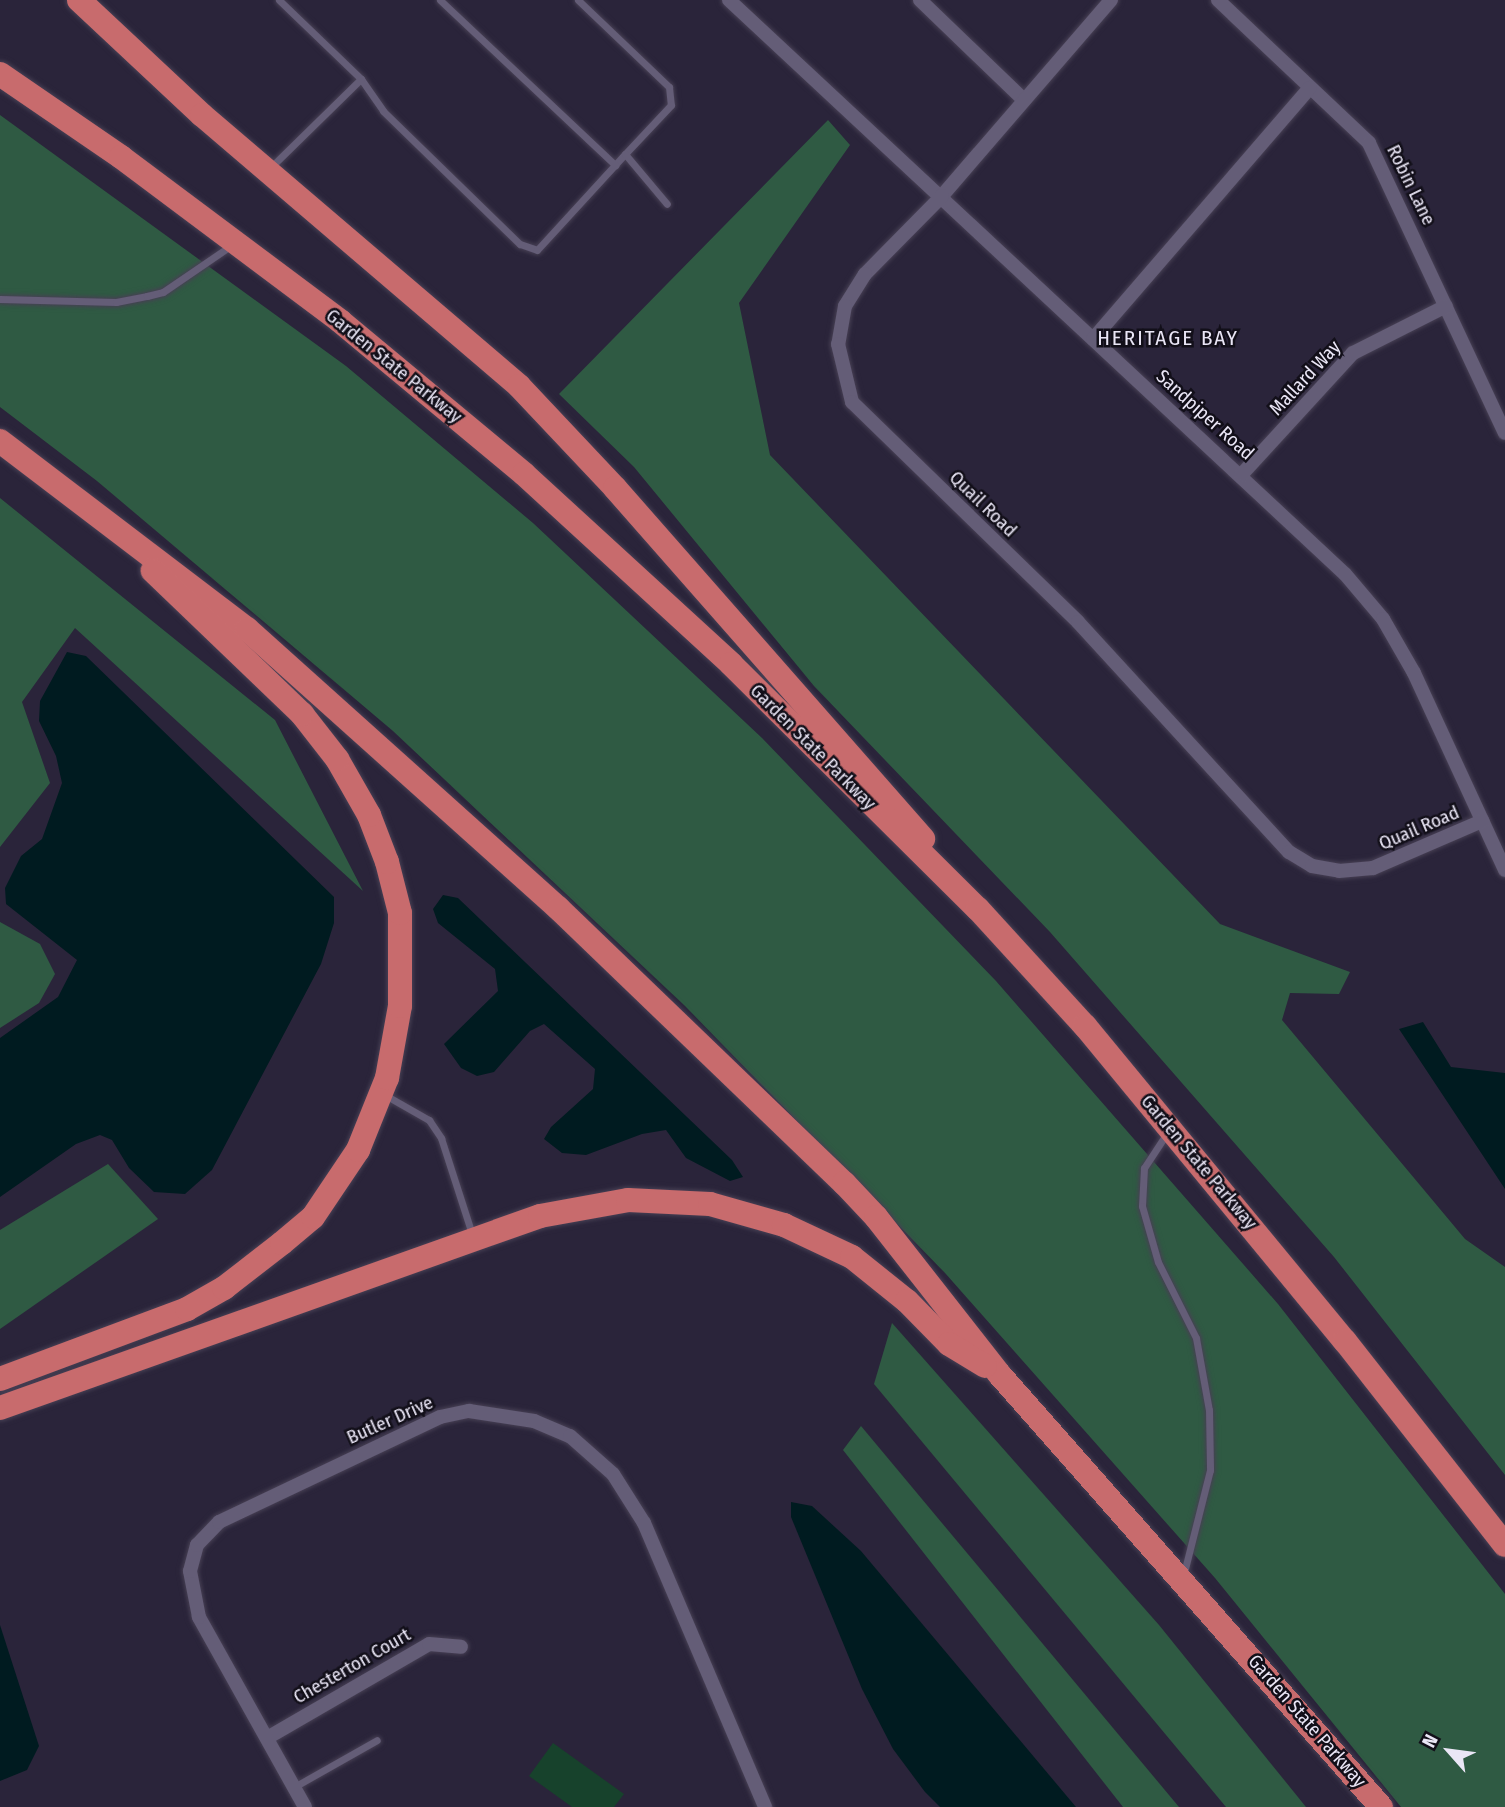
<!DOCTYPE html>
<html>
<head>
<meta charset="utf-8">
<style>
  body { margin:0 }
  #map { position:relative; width:1505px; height:1807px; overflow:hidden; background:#2a243a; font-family:"Fira Sans Condensed",sans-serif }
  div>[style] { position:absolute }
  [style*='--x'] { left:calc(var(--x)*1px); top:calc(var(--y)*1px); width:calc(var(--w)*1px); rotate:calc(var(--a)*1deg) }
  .green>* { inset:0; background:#17422c }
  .forest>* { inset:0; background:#2f5a43 }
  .water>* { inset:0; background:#001b20 }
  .roads { filter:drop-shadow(0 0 2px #474054) drop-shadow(0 0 2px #474054) }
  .lane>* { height:7px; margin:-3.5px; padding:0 3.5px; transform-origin:3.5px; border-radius:3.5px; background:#645d77 }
  .street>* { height:14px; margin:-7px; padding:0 7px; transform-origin:7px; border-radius:7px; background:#645d77 }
  .highway>* { height:24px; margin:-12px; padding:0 12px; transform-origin:12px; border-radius:12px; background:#c86b6d }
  span { translate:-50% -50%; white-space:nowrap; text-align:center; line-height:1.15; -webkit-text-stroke:5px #120f19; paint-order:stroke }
  .street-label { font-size:19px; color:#eae6f6 }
  .neighbourhood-label { font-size:21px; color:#eae6f6; letter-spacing:2px }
  .north { position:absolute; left:1414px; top:1716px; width:70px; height:70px; -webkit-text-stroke:5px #120f19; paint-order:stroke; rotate:298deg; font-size:19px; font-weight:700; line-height:28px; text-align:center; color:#eae6f6 }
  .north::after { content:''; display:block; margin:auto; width:24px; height:32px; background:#eae6f6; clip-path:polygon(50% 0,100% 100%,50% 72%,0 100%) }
</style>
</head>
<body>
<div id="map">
  <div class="green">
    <div style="clip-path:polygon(553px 1743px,624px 1794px,614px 1807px,572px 1807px,529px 1776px)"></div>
  </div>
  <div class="forest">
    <div style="clip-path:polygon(0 115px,346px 366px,533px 523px,762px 738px,996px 981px,1278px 1304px,1505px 1594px,1505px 1807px,1401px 1807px,1215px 1578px,945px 1273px,685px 1006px,393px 731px,97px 481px,0 407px)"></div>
    <div style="clip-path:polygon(828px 120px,850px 145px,739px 303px,770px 455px,1220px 924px,1350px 972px,1339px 994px,1290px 993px,1282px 1020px,1465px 1239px,1505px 1267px,1505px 1475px,1334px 1257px,1050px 932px,814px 686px,634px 467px,559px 394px)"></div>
    <div style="clip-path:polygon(0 498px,275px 720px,363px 891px,75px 628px,22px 702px,50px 783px,0 847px)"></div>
    <div style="clip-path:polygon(0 922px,40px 944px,55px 974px,39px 1003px,0 1028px)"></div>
    <div style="clip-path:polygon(108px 1164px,158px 1219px,0 1329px,0 1230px)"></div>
    <div style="clip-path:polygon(892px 1323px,1159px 1625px,1306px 1807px,1226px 1807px,874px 1384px)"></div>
    <div style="clip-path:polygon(861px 1426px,1179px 1807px,1123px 1807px,843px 1450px)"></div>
  </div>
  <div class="water">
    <div style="clip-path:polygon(67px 652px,86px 656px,334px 897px,334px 923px,321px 964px,212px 1170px,185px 1194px,154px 1192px,129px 1168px,112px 1140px,100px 1135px,76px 1144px,0 1197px,0 1038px,58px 997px,77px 960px,6px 904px,5px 888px,21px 856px,42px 839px,62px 783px,56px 756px,39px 721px,40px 701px)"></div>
    <div style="clip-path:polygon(443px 895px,458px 898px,732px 1160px,743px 1177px,730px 1181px,686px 1158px,666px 1130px,642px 1134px,586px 1155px,562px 1153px,544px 1139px,551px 1127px,593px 1089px,595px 1069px,544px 1024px,530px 1031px,494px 1072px,477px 1076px,461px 1068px,444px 1044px,498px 991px,495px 969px,438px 923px,433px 909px)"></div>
    <div style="clip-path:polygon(1423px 1022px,1451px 1067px,1505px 1073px,1505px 1189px,1399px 1029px)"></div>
    <div style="clip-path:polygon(791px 1502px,812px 1506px,861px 1551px,1076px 1807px,940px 1807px,925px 1792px,893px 1749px,862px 1689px,791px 1517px)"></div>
    <div style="clip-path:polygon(0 1625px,39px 1746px,27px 1770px,0 1781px)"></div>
  </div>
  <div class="roads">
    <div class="lane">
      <div style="--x:279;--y:0;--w:114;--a:43.9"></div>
      <div style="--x:361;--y:79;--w:39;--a:55"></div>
      <div style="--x:383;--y:111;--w:191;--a:44.2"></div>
      <div style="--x:520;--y:244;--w:18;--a:19"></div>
      <div style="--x:537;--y:250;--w:130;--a:-47.5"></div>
      <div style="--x:440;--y:0;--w:241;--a:43.3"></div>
      <div style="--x:578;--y:0;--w:126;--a:43.7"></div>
      <div style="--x:669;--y:87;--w:18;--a:84"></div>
      <div style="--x:671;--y:105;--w:67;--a:133.2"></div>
      <div style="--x:625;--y:154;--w:65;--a:50"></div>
      <div style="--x:271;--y:167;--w:126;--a:-44.4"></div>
      <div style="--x:0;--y:299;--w:116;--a:1.5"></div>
      <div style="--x:116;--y:302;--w:32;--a:-11"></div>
      <div style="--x:147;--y:296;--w:16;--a:-14"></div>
      <div style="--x:163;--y:292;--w:83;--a:-34.3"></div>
      <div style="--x:385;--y:1095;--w:51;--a:29.6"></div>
      <div style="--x:429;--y:1120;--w:22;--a:56"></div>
      <div style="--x:441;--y:1138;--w:104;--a:72.1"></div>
      <div style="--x:1167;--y:1133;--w:42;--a:123.3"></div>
      <div style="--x:1144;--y:1168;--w:38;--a:93"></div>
      <div style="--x:1142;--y:1206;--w:58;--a:74.1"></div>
      <div style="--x:1158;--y:1262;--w:85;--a:63.4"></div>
      <div style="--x:1196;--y:1338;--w:73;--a:79.8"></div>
      <div style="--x:1209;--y:1410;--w:60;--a:89"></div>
      <div style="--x:1210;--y:1470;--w:106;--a:104.2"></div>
      <div style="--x:294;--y:1787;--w:95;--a:-29.5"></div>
    </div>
    <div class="street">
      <div style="--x:729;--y:0;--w:842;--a:42.98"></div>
      <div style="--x:1345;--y:574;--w:59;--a:49.8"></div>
      <div style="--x:1383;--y:619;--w:62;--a:60.1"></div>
      <div style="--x:1414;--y:673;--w:217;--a:65.2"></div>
      <div style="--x:920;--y:0;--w:143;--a:43.9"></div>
      <div style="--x:1111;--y:0;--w:259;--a:130.8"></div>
      <div style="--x:942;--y:196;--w:110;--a:134.6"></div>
      <div style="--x:865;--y:274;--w:38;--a:122"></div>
      <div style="--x:845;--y:306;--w:39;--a:100"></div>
      <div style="--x:838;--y:344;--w:60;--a:76.4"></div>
      <div style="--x:852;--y:402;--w:315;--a:44.2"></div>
      <div style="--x:1078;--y:622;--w:312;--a:47.5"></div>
      <div style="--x:1289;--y:852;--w:27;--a:31"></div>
      <div style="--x:1312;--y:866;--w:27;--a:10"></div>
      <div style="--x:1339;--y:871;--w:34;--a:-5"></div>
      <div style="--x:1373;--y:868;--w:119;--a:-23.3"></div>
      <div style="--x:1218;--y:0;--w:208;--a:43.4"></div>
      <div style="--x:1369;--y:143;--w:320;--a:64.9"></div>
      <div style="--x:1093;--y:339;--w:332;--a:-49.2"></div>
      <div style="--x:1242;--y:474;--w:164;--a:-47.5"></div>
      <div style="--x:1353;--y:353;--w:104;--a:-26.8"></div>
      <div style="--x:267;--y:1738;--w:187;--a:-30.1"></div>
      <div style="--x:429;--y:1644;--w:32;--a:5"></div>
      <div style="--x:305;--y:1807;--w:218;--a:-119.2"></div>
      <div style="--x:199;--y:1617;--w:47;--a:-101.1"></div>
      <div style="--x:190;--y:1571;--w:27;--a:-75"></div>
      <div style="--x:197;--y:1545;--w:32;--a:-46"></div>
      <div style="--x:219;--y:1522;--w:245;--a:-25.4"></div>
      <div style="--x:440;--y:1417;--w:30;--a:-12"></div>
      <div style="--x:469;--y:1411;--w:66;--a:8.7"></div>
      <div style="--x:534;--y:1421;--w:39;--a:23"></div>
      <div style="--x:570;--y:1436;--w:57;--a:41.5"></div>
      <div style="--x:613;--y:1474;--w:58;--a:57.7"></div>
      <div style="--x:644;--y:1523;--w:309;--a:66.9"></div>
    </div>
    <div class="highway">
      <div style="--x:79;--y:0;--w:168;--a:43.1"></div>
      <div style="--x:202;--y:115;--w:417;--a:40.5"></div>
      <div style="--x:519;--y:386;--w:140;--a:46.7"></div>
      <div style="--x:615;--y:488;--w:467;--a:48.7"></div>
      <div style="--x:0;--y:74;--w:147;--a:34.4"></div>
      <div style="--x:121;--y:157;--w:274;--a:36.8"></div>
      <div style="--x:340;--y:321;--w:239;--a:39.7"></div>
      <div style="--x:524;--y:474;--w:281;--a:42.5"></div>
      <div style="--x:731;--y:664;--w:348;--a:44.8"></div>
      <div style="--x:978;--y:909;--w:159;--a:47.6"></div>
      <div style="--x:1085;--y:1026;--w:408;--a:50.5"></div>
      <div style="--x:1345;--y:1341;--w:259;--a:51.9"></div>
      <div style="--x:0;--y:441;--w:310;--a:37.3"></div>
      <div style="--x:247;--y:629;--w:418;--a:41.9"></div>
      <div style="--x:558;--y:908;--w:397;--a:43.9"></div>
      <div style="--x:844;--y:1183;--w:47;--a:46.7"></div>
      <div style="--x:876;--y:1217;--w:201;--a:51.9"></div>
      <div style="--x:1000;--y:1375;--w:576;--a:48.59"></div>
      <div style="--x:0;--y:1379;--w:200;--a:-20.5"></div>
      <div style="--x:187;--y:1309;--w:43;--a:-29.6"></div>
      <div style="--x:224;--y:1288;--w:73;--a:-37.8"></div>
      <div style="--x:282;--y:1243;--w:40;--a:-40"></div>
      <div style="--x:313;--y:1217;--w:81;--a:-56.1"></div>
      <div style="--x:358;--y:1150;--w:78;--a:-68.1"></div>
      <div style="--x:387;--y:1078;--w:73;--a:-79.8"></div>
      <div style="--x:400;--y:1006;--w:93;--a:-90"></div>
      <div style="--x:400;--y:913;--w:53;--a:-104.3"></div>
      <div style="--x:387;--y:862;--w:50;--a:-111"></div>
      <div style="--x:369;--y:815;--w:64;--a:-119.7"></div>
      <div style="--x:337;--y:759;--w:57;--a:-127.9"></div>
      <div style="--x:302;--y:714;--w:207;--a:-136.2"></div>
      <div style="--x:0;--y:1408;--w:573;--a:-19.57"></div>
      <div style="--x:540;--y:1216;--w:89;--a:-10.3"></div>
      <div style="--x:628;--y:1200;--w:82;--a:2.8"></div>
      <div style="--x:710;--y:1204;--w:77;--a:15.8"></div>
      <div style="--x:784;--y:1225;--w:75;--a:25.2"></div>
      <div style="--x:852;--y:1257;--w:70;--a:38.7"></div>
      <div style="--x:907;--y:1301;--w:60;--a:45.7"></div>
      <div style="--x:949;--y:1344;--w:42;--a:31.4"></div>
    </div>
  </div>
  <div class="street-label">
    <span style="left:1411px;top:185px;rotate:64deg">Robin Lane</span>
    <span style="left:394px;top:366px;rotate:39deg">Garden State Parkway</span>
    <span style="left:1305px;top:378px;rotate:-47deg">Mallard Way</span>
    <span style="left:1205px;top:415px;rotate:42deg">Sandpiper Road</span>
    <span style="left:983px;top:504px;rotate:44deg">Quail Road</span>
    <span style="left:813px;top:747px;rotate:45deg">Garden State Parkway</span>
    <span style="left:1419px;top:828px;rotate:-23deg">Quail Road</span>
    <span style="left:1199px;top:1162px;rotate:50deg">Garden State Parkway</span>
    <span style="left:390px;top:1420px;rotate:-24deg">Butler Drive</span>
    <span style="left:352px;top:1666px;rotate:-30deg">Chesterton Court</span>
    <span style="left:1307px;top:1721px;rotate:49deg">Garden State Parkway</span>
  </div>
  <div class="neighbourhood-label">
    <span style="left:1168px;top:338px">HERITAGE BAY</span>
  </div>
  <div class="north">N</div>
</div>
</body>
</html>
